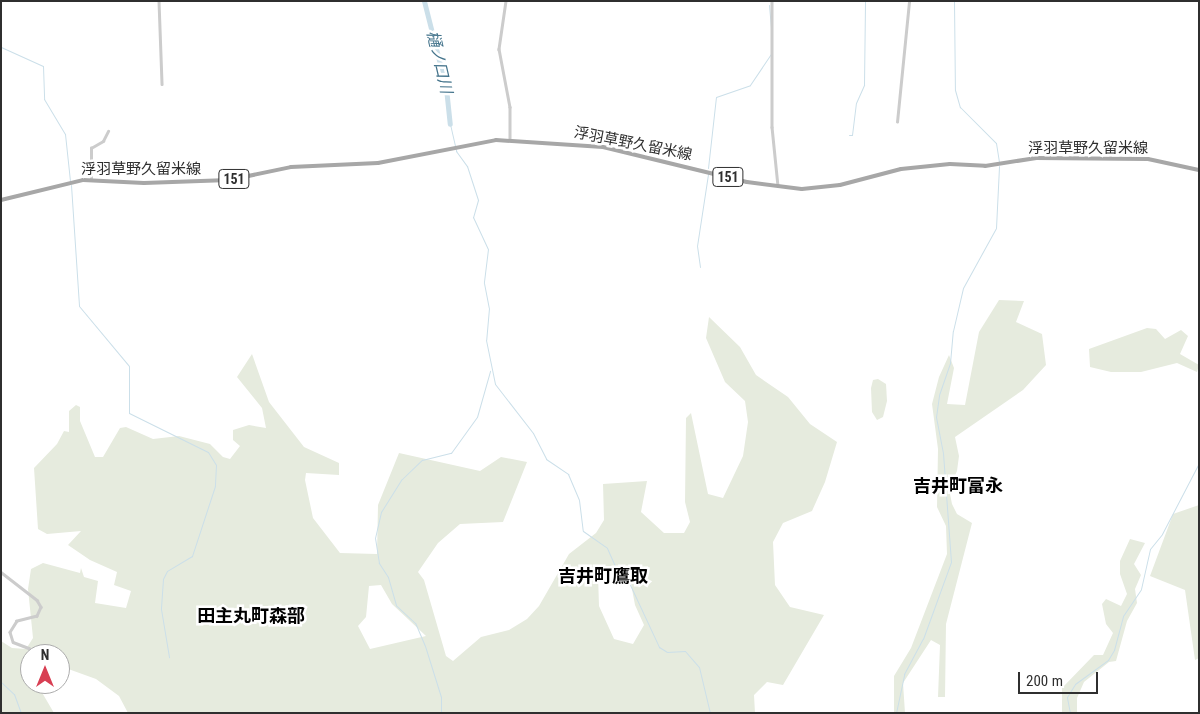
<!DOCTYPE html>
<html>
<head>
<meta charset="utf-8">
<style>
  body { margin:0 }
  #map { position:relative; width:1200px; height:714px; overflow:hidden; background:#fff; font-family:"Roboto Condensed","Noto Sans JP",sans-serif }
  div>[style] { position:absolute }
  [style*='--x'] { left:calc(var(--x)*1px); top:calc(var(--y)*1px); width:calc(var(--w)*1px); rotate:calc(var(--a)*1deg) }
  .green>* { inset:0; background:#e6ebde }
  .stream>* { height:1px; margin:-0.5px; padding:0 0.5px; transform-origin:0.5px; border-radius:0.5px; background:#cbdfe9 }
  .river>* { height:5px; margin:-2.5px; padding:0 2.5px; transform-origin:2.5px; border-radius:2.5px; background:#cbdfe9 }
  .tertiary>* { height:2.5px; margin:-1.25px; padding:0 1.25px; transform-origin:1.25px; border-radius:1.25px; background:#ccc }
  .primary>* { height:4px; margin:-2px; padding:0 2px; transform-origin:2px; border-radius:2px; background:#a7a7a7 }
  span { translate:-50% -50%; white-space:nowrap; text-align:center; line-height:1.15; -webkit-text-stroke:5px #fff; paint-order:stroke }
  .shield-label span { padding:1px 4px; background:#fff; border:1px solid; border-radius:4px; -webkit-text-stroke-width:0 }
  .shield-label { font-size:14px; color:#2f2f2f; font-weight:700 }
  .street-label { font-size:15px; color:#2f2f2f }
  .water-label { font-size:16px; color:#43738b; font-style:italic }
  .quarter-label { font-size:18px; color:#000; font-weight:700 }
  .frame { position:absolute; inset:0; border:2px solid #2f2f2f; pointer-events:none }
  .north { position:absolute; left:20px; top:644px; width:50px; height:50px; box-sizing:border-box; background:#fff; border:1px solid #acacac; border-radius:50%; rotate:0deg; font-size:14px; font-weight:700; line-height:20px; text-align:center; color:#2f2f2f }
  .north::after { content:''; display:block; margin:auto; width:18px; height:22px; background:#d83f53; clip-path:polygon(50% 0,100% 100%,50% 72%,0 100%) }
  .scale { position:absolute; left:1018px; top:672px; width:80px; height:22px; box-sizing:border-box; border:2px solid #2f2f2f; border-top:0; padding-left:6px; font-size:15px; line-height:18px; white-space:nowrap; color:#2f2f2f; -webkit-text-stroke:4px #fff; paint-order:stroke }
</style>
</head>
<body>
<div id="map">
  <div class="green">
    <div style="clip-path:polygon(999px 300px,1024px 301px,1016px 322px,1042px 334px,1046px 365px,1023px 390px,955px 437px,959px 456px,957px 471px,949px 489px,952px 504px,957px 514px,972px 523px,946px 624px,945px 697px,938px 697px,940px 645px,931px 640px,903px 683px,905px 713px,894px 713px,894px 676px,911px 648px,947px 554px,946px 526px,937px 507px,938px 449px,932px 404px,939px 377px,949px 355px,954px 368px,947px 404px,965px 405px,979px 332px)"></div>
    <div style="clip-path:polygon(evenodd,709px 317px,740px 347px,756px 375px,788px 397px,810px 424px,837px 442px,825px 482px,812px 511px,783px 523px,773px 542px,775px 585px,790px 607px,824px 615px,783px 685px,767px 682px,754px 695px,755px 713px,128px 713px,119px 696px,96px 679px,60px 666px,60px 654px,30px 654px,30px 684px,37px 684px,54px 713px,1px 713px,1px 641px,12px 648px,26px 649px,33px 638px,28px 589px,31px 569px,43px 563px,80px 573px,81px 568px,84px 577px,98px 581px,95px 603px,126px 608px,131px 591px,114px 585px,117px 572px,90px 560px,68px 545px,81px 531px,47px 534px,38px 529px,34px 468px,57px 444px,64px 431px,69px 432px,69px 411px,76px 405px,80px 407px,80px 421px,95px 457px,103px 457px,120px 428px,126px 427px,153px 439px,179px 436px,210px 444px,223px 457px,230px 459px,240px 446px,233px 440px,233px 430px,249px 425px,266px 428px,262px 408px,237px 377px,252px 354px,269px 402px,304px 447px,339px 463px,339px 475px,306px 473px,305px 480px,313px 518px,340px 553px,377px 554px,378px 505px,399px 453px,480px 471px,501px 457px,527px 462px,503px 522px,460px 524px,438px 543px,418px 572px,424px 580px,446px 656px,453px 661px,481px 637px,509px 630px,527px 619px,539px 606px,569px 554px,596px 533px,604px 520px,603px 484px,647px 481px,641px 512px,664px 533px,684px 533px,690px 522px,685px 502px,686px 418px,691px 413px,708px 494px,723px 498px,743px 456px,748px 422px,745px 401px,725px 382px,706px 338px,709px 317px,616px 567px,629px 573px,635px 605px,644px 625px,633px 644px,614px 639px,599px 606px,598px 575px,604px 570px,616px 567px,709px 317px,381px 585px,392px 604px,426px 636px,370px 649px,358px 626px,366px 617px,369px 586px,381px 585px)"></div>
    <div style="clip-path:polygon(1147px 328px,1156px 329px,1165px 339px,1181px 330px,1188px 336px,1180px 354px,1199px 365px,1197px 372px,1177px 363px,1141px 372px,1111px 372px,1090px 367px,1089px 349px)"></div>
    <div style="clip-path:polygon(878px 379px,886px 384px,887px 401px,883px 417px,877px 420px,872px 412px,871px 388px,873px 380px)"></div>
    <div style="clip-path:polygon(1199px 505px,1199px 658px,1195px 660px,1185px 590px,1150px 576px,1173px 514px)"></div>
    <div style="clip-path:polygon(1130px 539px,1145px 543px,1134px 564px,1141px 575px,1135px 589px,1137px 603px,1127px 621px,1116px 661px,1109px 662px,1084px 682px,1077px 698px,1077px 713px,1062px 713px,1062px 688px,1094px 655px,1103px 655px,1113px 633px,1106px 624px,1102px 604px,1106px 599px,1121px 606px,1127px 594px,1120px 574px,1120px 561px)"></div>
  </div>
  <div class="stream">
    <div style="--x:954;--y:1;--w:89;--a:89.4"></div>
    <div style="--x:955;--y:90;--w:18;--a:74"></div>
    <div style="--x:960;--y:107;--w:51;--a:45"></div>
    <div style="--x:996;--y:143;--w:19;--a:81"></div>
    <div style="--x:769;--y:5;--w:25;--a:85"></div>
    <div style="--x:1;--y:47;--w:46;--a:24.3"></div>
    <div style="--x:43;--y:66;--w:33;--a:88"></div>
    <div style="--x:44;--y:99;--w:41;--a:59"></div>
    <div style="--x:65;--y:134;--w:47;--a:83.9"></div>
    <div style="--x:450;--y:124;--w:28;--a:77"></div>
    <div style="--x:456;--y:151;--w:19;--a:54"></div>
    <div style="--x:467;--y:166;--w:36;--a:72"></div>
    <div style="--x:478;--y:200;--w:18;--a:106"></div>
    <div style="--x:473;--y:217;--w:35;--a:65"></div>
    <div style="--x:488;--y:249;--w:34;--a:97"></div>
    <div style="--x:484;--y:283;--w:25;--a:79"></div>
    <div style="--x:489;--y:308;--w:32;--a:95"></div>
    <div style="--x:486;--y:340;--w:45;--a:78.4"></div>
    <div style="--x:495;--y:384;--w:62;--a:52.2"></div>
    <div style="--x:533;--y:433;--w:29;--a:63"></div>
    <div style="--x:546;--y:459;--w:27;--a:34"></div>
    <div style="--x:568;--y:474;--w:28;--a:67"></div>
    <div style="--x:579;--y:500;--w:31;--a:83"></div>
    <div style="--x:583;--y:531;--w:29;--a:35"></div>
    <div style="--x:607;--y:548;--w:24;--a:66"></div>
    <div style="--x:617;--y:570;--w:9;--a:27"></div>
    <div style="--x:625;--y:574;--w:81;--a:65"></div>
    <div style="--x:659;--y:647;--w:9;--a:32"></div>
    <div style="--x:667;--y:652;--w:18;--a:-3"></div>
    <div style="--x:685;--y:651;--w:21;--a:49"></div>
    <div style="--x:699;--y:667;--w:47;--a:76.6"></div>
    <div style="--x:849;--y:135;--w:3;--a:0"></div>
    <div style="--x:852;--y:135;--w:32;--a:-83"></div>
    <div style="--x:856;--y:103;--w:20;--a:-66"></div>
    <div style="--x:864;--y:85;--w:84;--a:-89.3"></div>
    <div style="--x:708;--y:168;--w:71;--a:-83.6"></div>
    <div style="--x:716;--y:97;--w:36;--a:-19"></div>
    <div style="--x:750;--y:85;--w:37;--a:-56"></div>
    <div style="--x:71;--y:185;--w:121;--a:86.2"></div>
    <div style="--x:79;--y:306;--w:78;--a:50.2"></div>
    <div style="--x:129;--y:366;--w:47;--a:90"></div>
    <div style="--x:129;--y:413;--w:88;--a:26.3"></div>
    <div style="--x:208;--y:452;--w:15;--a:58"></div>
    <div style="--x:216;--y:465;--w:21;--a:93"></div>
    <div style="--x:215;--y:486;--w:74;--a:108.2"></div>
    <div style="--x:192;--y:556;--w:29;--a:149"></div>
    <div style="--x:167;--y:571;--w:9;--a:117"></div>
    <div style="--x:163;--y:579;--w:30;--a:94"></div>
    <div style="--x:161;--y:609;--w:49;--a:80.5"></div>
    <div style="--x:700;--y:267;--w:21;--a:-98"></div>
    <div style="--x:697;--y:246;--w:73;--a:-81.3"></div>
    <div style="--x:1;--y:682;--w:18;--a:43"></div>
    <div style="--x:14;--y:694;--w:20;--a:70"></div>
    <div style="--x:441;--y:713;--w:16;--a:-90"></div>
    <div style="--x:441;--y:697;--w:53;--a:-107.4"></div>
    <div style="--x:425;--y:646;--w:25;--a:-113"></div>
    <div style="--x:415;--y:623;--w:26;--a:-137"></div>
    <div style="--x:396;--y:605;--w:29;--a:-106"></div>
    <div style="--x:388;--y:577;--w:17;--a:-123"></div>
    <div style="--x:379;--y:563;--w:25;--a:-99"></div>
    <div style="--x:375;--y:538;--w:27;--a:-77"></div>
    <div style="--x:381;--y:512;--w:39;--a:-58"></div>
    <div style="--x:402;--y:479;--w:28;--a:-44"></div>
    <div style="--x:422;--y:460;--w:30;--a:-14"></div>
    <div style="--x:451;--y:453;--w:44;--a:-54.2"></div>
    <div style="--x:477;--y:417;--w:48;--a:-74.2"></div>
    <div style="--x:896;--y:713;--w:40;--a:-78"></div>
    <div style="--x:904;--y:674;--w:40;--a:-62"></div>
    <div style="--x:923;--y:639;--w:82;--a:-70"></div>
    <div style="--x:951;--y:562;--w:109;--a:-94.2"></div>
    <div style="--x:943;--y:453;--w:37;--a:-101"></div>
    <div style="--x:936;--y:417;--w:22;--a:-82"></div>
    <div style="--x:939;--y:395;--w:34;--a:-71"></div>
    <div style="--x:950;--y:363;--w:32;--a:-85"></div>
    <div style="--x:953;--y:331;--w:44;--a:-76.9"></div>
    <div style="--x:963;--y:288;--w:68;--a:-61.2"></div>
    <div style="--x:996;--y:228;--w:62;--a:-87.2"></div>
    <div style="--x:1070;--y:713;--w:16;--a:-101"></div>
    <div style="--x:1067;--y:697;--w:15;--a:-58"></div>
    <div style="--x:1075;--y:684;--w:41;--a:-36"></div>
    <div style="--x:1108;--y:660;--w:12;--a:-59"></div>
    <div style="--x:1114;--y:650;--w:35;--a:-75"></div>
    <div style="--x:1123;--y:616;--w:32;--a:-56"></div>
    <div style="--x:1141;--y:589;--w:41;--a:-77.3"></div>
    <div style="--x:1150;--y:549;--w:19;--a:-51"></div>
    <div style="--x:1162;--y:534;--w:80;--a:-62.5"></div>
  </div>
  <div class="river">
    <div style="--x:424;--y:1;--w:90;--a:75.8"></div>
    <div style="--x:446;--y:88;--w:36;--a:84"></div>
  </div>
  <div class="tertiary">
    <div style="--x:159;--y:1;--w:83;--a:87.9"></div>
    <div style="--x:506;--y:1;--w:49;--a:98.3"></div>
    <div style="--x:499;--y:49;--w:59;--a:79.3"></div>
    <div style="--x:510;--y:107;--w:33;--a:90"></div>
    <div style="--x:772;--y:1;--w:126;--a:90"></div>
    <div style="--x:772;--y:127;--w:59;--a:84.2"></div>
    <div style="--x:897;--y:122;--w:122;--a:-84.3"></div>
    <div style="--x:91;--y:179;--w:31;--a:-90"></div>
    <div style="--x:91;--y:148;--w:14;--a:-30"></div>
    <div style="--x:103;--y:141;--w:11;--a:-63"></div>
    <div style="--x:1;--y:572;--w:46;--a:37.9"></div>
    <div style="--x:37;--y:600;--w:8;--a:60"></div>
    <div style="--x:41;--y:607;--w:10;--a:114"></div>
    <div style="--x:37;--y:616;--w:21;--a:166"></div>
    <div style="--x:17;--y:621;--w:13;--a:122"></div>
    <div style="--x:10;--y:632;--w:10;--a:73"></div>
    <div style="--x:13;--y:642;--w:17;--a:21"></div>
    <div style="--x:29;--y:648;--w:8;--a:50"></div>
  </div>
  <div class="primary">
    <div style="--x:1;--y:200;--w:84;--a:-13.7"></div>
    <div style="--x:83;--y:180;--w:61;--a:2.8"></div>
    <div style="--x:144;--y:183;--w:85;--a:-2"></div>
    <div style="--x:229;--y:180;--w:63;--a:-11.8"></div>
    <div style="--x:291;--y:167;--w:87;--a:-2.6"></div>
    <div style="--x:378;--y:163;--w:120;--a:-11"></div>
    <div style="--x:496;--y:140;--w:107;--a:3.7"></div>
    <div style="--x:603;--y:147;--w:148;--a:13.7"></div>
    <div style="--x:747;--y:182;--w:55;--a:7.3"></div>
    <div style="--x:802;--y:189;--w:38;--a:-6"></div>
    <div style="--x:840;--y:185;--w:63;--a:-14.7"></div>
    <div style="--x:901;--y:169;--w:49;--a:-5.8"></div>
    <div style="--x:950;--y:164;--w:35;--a:3"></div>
    <div style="--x:985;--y:166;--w:52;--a:-8.9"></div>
    <div style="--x:1036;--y:158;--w:112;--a:0.5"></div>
    <div style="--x:1148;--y:159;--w:52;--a:12.2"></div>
  </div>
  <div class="shield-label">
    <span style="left:728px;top:177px">151</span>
    <span style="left:234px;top:179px">151</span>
  </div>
  <div class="street-label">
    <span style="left:633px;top:144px;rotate:11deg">浮羽草野久留米線</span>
    <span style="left:1088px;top:149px">浮羽草野久留米線</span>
    <span style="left:141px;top:170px">浮羽草野久留米線</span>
  </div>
  <div class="water-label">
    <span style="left:439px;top:62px;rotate:77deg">樋ノ口川</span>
  </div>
  <div class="quarter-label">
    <span style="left:958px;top:486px">吉井町富永</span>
    <span style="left:603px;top:576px">吉井町鷹取</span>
    <span style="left:251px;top:616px">田主丸町森部</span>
  </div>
  <div class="frame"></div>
  <div class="north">N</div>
  <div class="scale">200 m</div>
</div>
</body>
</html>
